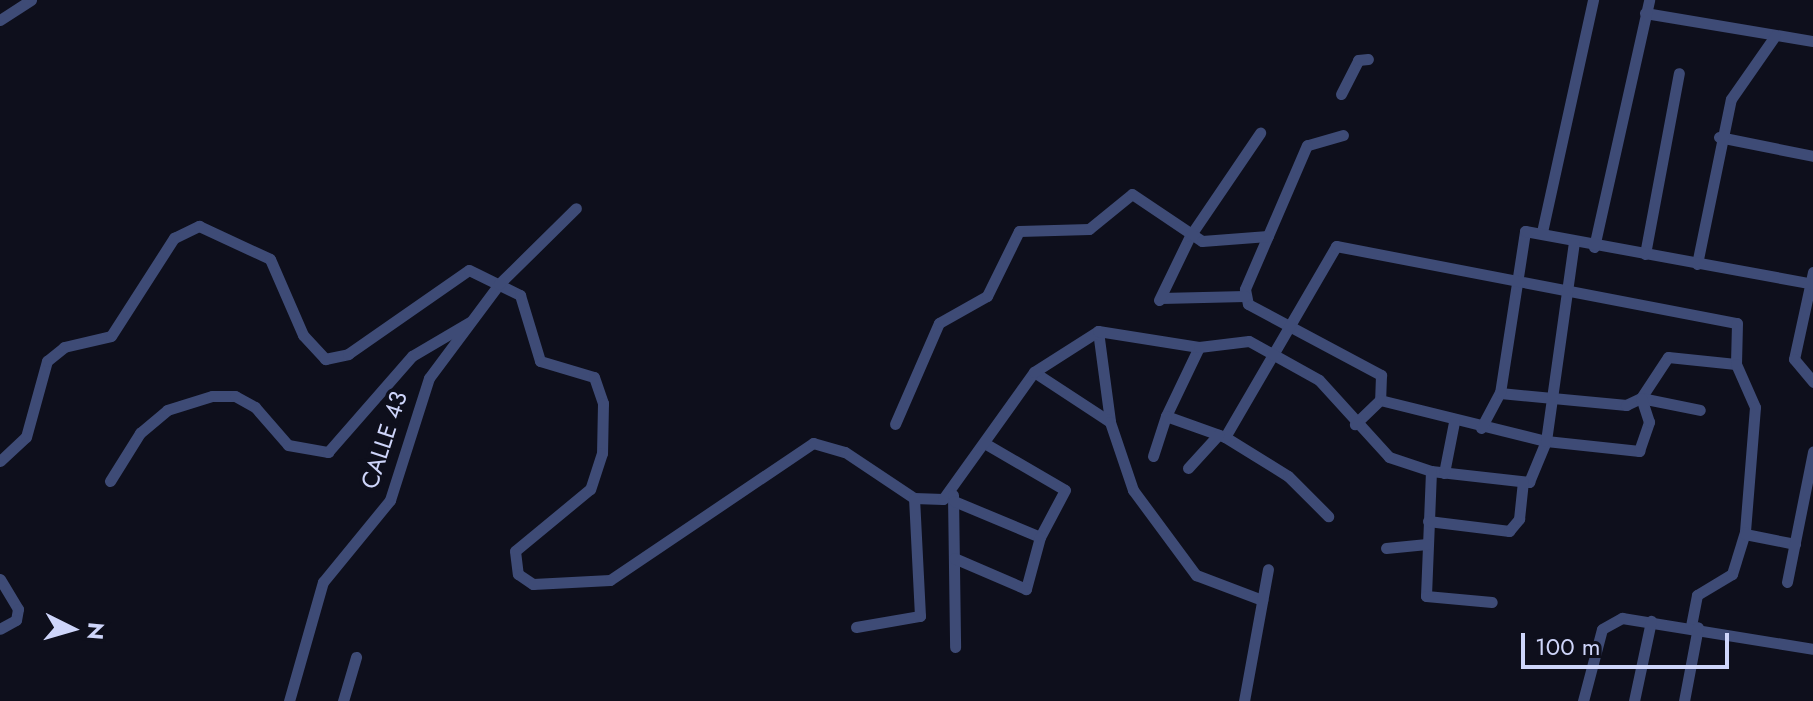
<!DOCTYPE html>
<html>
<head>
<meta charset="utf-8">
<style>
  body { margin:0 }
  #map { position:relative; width:1813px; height:701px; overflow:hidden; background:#0e0f1c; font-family:Jost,sans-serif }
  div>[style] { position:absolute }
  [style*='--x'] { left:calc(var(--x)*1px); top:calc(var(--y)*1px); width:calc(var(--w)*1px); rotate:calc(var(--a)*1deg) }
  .minor>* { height:11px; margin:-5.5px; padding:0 5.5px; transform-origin:5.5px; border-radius:5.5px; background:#3e4b76 }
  span { translate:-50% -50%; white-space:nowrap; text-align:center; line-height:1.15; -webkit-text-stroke:7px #0e0f1c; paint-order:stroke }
  .street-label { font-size:24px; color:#ced5fa }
  .north { position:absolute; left:32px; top:589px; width:80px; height:80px; -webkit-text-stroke:6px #0e0f1c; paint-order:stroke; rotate:95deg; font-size:22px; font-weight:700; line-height:32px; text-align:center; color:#ced5fa }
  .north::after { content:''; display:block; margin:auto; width:28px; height:36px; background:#ced5fa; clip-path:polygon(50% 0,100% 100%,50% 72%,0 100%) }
  .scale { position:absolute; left:1521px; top:633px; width:208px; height:36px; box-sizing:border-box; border:4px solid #ced5fa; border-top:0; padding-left:10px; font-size:24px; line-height:28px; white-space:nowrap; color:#ced5fa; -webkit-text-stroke:6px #0e0f1c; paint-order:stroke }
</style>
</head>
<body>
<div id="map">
  <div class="minor">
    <div style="--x:1645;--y:13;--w:170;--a:9.5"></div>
    <div style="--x:0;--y:20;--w:37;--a:-33"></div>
    <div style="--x:1341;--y:94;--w:38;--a:-63"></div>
    <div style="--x:1358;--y:60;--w:10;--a:-6"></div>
    <div style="--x:1343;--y:135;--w:37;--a:164"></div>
    <div style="--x:1307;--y:145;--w:157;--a:113.3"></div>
    <div style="--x:1245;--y:289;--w:15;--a:79"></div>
    <div style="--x:1248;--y:304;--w:151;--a:28.1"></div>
    <div style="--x:1381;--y:375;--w:25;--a:92"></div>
    <div style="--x:1380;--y:400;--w:35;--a:136"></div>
    <div style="--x:1719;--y:137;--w:96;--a:11.4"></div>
    <div style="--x:1542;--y:232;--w:238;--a:-77.6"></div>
    <div style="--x:1594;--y:247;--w:253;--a:-77.4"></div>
    <div style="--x:1645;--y:254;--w:184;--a:-79.4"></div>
    <div style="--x:1697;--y:264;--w:168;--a:-78.4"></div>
    <div style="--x:1731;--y:99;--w:77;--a:-55.1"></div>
    <div style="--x:1813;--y:272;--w:89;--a:102.3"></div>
    <div style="--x:1794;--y:359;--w:30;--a:50"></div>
    <div style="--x:1161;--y:298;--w:84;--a:-1.4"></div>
    <div style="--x:1159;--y:300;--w:71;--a:-64.2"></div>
    <div style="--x:1190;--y:236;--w:125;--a:-55.8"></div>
    <div style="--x:1098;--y:331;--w:91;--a:82.4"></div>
    <div style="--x:1199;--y:347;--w:76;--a:115.6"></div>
    <div style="--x:1166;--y:416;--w:63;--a:19.6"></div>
    <div style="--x:1225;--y:437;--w:74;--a:31.8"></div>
    <div style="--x:1288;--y:476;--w:57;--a:45"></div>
    <div style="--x:1034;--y:372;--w:91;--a:33.3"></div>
    <div style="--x:1110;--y:422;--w:72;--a:71.3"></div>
    <div style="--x:1133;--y:490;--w:106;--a:53.5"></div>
    <div style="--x:1196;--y:575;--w:71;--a:20.7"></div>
    <div style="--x:1500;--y:393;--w:127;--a:5.4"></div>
    <div style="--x:1626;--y:405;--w:17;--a:-25"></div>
    <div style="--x:1641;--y:398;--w:49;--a:-56.6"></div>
    <div style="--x:1668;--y:357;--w:68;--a:5.9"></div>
    <div style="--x:1641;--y:398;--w:60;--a:11.5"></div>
    <div style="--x:1380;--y:400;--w:171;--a:13.9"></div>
    <div style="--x:1546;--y:441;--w:94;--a:6.1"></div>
    <div style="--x:1639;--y:451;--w:31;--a:-71"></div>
    <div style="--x:1649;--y:422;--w:25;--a:-108"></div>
    <div style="--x:895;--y:424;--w:110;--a:-66.5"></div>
    <div style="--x:939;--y:323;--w:55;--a:-29.4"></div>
    <div style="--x:987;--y:296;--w:72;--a:-63.8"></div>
    <div style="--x:1019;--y:231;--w:70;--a:-1.6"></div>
    <div style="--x:1089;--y:229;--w:55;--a:-39.1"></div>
    <div style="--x:1132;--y:194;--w:84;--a:33.9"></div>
    <div style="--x:1202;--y:241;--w:66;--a:-4.3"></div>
    <div style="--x:1481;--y:428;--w:40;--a:-62"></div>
    <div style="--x:1500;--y:393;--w:164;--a:-81.2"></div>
    <div style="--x:1525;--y:231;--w:293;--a:10.4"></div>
    <div style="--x:1225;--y:437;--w:221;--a:-59.8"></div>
    <div style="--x:1336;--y:246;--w:408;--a:10.9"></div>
    <div style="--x:1737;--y:323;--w:41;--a:91.4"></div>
    <div style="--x:1736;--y:364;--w:47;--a:66.2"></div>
    <div style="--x:1755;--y:407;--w:125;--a:94.6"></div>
    <div style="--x:1745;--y:532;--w:44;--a:107.2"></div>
    <div style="--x:1732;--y:574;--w:41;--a:149"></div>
    <div style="--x:1697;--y:595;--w:33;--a:101"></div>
    <div style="--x:986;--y:444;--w:91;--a:30.2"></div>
    <div style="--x:1065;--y:490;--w:53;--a:118"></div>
    <div style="--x:1153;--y:456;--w:42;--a:-72"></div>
    <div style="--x:0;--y:461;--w:35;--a:-43"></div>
    <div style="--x:26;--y:437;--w:79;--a:-74.6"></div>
    <div style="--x:47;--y:361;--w:22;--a:-39"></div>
    <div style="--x:64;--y:347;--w:48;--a:-13.2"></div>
    <div style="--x:111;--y:336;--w:117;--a:-57.3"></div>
    <div style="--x:174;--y:238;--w:28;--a:-26"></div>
    <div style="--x:199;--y:226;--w:78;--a:24.9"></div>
    <div style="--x:270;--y:259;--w:83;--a:66.5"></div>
    <div style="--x:303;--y:335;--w:33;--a:47"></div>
    <div style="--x:325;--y:359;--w:24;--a:-12"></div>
    <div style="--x:348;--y:354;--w:147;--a:-34.8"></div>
    <div style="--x:469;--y:270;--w:57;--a:26.1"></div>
    <div style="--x:520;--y:295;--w:69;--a:73.1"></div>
    <div style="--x:540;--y:361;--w:56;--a:16.5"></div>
    <div style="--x:594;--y:377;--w:28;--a:71"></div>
    <div style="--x:603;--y:403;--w:50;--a:91.1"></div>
    <div style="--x:602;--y:453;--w:38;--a:108"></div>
    <div style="--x:590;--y:489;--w:97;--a:140.4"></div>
    <div style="--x:515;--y:551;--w:23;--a:83"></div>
    <div style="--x:518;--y:574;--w:18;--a:34"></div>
    <div style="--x:533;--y:584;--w:77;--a:-3"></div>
    <div style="--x:610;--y:580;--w:245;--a:-34"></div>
    <div style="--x:813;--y:443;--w:33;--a:16"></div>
    <div style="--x:845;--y:452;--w:83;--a:33.7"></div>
    <div style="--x:914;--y:498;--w:29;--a:2"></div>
    <div style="--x:943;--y:499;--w:156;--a:-54.4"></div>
    <div style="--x:1034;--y:372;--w:76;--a:-32.6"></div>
    <div style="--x:1098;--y:331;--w:102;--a:9"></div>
    <div style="--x:1199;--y:347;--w:50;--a:-6.8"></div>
    <div style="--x:1249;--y:341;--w:80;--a:29.1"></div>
    <div style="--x:1319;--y:380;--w:104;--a:47.7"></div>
    <div style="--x:1389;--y:457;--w:44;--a:18.4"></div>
    <div style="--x:1431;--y:471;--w:99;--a:6.4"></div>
    <div style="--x:1529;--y:482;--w:44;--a:-67.5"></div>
    <div style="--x:1546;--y:441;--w:200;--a:-82"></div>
    <div style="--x:1188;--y:468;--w:45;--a:-47.7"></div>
    <div style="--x:1431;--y:471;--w:125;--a:92.3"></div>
    <div style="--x:1426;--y:596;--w:66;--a:5.2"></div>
    <div style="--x:1444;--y:473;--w:52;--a:-78.9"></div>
    <div style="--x:110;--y:481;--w:57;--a:-58"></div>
    <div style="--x:140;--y:433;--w:35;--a:-40"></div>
    <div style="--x:167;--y:410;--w:47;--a:-17.3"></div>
    <div style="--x:212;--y:396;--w:23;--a:0"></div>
    <div style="--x:235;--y:396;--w:23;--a:29"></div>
    <div style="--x:255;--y:407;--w:50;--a:49"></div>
    <div style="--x:288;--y:445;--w:41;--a:9.9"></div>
    <div style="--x:328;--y:452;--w:128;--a:-48.8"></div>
    <div style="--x:412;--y:356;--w:67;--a:-30.4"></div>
    <div style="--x:953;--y:495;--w:152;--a:89.2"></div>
    <div style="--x:954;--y:501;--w:93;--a:22.7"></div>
    <div style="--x:1040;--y:537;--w:54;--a:105.1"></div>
    <div style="--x:1026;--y:589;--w:78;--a:-156.7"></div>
    <div style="--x:1428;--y:521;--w:82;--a:7"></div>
    <div style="--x:1509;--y:531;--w:16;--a:-50"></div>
    <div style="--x:1519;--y:519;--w:37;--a:-84"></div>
    <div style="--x:1745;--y:534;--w:51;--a:11.3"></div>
    <div style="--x:1386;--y:548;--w:41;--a:-5.6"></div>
    <div style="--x:0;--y:579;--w:35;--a:59"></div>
    <div style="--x:18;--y:609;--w:11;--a:100"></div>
    <div style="--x:16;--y:620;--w:18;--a:151"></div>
    <div style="--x:1787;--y:582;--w:133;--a:-78.7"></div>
    <div style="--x:856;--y:627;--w:65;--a:-9.8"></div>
    <div style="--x:920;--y:616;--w:118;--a:-92.9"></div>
    <div style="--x:289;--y:701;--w:124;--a:-74.1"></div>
    <div style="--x:323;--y:582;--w:106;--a:-50.7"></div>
    <div style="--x:390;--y:500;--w:128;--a:-72.3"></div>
    <div style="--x:429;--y:378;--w:117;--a:-53.3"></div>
    <div style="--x:499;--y:284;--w:108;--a:-44.6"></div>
    <div style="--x:343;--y:701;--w:46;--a:-73.5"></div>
    <div style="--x:1244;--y:701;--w:134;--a:-79.7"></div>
    <div style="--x:1583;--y:701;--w:74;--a:-75.2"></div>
    <div style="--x:1602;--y:629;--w:23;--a:-29"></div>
    <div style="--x:1622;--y:618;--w:193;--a:9.2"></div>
    <div style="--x:1634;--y:701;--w:82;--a:-78"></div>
    <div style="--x:1684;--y:701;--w:75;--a:-79.3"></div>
  </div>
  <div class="street-label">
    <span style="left:384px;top:440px;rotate:-72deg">CALLE 43</span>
  </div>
  <div class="north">N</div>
  <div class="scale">100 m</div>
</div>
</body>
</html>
